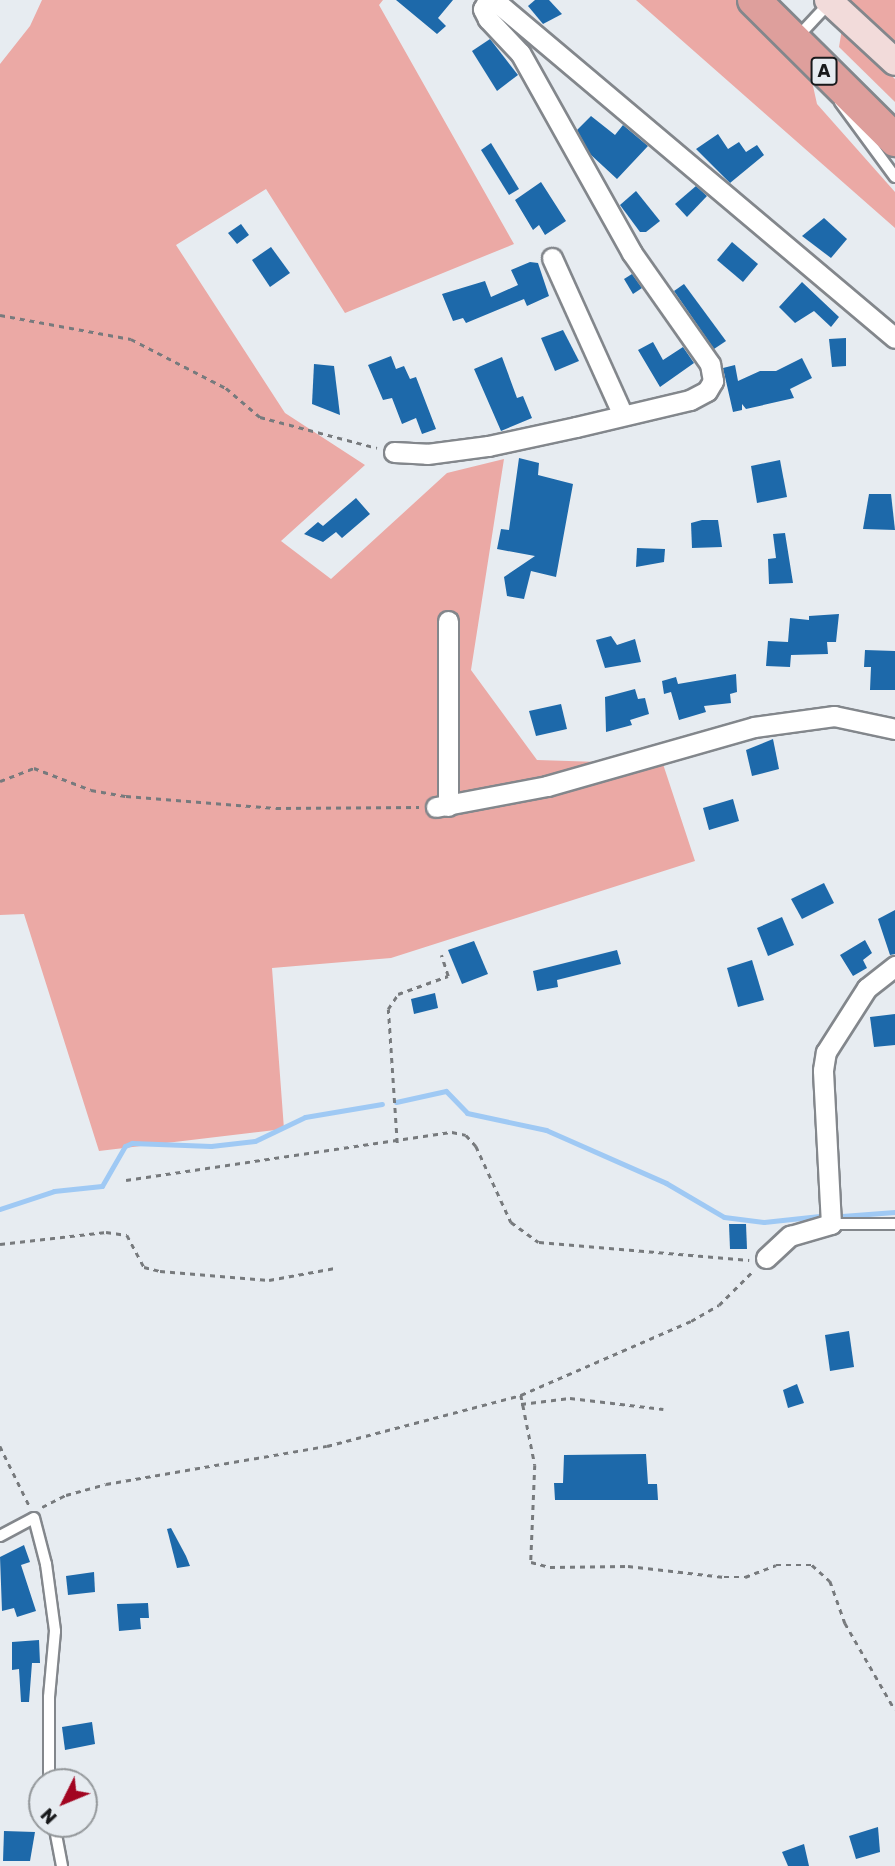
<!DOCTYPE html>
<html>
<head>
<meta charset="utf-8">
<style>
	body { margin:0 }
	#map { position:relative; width:895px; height:1866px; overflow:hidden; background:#e7ecf1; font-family:Rubik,sans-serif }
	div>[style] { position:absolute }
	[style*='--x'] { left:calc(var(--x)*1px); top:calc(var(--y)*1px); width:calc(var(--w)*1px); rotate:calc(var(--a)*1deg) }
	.green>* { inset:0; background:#eba9a5 }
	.stream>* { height:5px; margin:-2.5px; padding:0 2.5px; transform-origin:2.5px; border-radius:2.5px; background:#9fc9f4 }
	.building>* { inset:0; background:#1d69aa }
	.path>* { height:2.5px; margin-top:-1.25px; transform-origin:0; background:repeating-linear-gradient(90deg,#777a7d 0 5px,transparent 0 10px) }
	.roads { filter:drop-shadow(2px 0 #83878c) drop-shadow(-2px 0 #83878c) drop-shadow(0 2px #83878c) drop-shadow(0 -2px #83878c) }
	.service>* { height:10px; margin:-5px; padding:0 5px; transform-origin:5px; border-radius:5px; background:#fff }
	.minor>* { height:19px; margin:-9.5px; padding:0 9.5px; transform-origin:9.5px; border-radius:9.5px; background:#fff }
	.secondary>* { height:26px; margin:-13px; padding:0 13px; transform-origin:13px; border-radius:13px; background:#f2dbda }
	.trunk>* { height:32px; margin:-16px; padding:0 16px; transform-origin:16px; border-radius:16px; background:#de9f9c }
	span { translate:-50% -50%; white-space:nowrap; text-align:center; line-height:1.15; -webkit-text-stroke:6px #e7ecf1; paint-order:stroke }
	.shield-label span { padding:2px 5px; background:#e7ecf1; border:2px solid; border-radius:5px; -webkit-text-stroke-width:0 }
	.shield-label { font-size:18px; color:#18191b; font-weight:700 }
	.north { position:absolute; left:28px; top:1768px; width:70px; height:70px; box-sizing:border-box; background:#e7ecf1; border:2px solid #94989b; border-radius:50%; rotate:227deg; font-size:19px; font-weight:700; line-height:28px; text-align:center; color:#18191b }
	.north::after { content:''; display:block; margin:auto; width:24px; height:32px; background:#a20521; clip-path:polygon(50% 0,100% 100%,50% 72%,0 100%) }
</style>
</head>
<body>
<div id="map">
	<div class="green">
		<i style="clip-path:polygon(42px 0,383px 0,379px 5px,514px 244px,345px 313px,266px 189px,176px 245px,285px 413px,365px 465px,281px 541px,331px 579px,447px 473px,504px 459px,471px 670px,537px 760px,663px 764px,695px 861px,391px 958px,272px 968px,284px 1129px,99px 1151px,24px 914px,0 915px,0 64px,30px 26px)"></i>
		<i style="clip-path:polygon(636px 0,739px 0,809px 68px,817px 104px,895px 192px,895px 228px)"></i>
		<i style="clip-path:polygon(842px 0,895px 0,895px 49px)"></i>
		<i style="clip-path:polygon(842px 29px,895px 79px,895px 102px,839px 47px)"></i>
	</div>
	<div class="stream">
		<i style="--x:396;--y:1102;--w:51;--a:-12.4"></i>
		<i style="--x:446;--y:1091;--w:30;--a:46"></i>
		<i style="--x:467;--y:1113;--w:81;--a:12.1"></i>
		<i style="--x:546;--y:1130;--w:131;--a:23.8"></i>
		<i style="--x:666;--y:1183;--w:67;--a:30.4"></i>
		<i style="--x:724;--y:1217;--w:40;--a:7.1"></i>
		<i style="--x:764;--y:1222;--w:56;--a:-6.1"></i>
		<i style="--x:0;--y:1209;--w:57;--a:-18.4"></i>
		<i style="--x:54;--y:1191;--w:48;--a:-5.9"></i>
		<i style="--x:102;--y:1186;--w:46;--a:-60.1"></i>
		<i style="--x:125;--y:1146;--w:8;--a:-23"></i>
		<i style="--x:132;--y:1143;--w:79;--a:2.2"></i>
		<i style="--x:211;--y:1146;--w:44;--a:-6.5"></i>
		<i style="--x:255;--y:1141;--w:55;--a:-25.6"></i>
		<i style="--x:305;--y:1117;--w:78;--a:-9.6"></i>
		<i style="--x:842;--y:1216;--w:53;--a:-4.3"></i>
	</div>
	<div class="building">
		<i style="clip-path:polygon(396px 0,453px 0,438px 18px,446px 26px,437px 34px)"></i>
		<i style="clip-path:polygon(535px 0,549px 0,562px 14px,543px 24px,528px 6px)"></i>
		<i style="clip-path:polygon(490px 39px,518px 75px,497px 91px,472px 51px)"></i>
		<i style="clip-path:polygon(591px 116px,615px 135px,623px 125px,648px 146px,617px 179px,590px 154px,577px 130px)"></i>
		<i style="clip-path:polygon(718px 134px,728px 149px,739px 142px,746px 152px,757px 145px,764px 155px,730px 183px,696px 149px)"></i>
		<i style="clip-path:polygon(491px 143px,519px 189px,509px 195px,481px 150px)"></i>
		<i style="clip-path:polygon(541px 182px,566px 221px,545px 235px,539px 225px,533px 230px,515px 200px)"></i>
		<i style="clip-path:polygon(696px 186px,707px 196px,687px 217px,675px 204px)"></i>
		<i style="clip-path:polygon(636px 191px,660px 221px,646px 232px,640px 232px,620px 205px)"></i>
		<i style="clip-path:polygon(824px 218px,847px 239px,831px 258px,802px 236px)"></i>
		<i style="clip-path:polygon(241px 224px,249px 235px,237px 244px,228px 233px)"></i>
		<i style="clip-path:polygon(732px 242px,758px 264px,743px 282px,717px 260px)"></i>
		<i style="clip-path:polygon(271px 247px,290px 273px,270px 287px,252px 260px)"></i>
		<i style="clip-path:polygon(530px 262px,538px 263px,549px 296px,527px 306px,524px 299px,466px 323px,463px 318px,453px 321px,442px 294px,485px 281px,491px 297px,518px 285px,511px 270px)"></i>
		<i style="clip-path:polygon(632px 274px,642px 288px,633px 294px,624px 279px)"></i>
		<i style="clip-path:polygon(802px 282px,839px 317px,831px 327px,814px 311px,795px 323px,779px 307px)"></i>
		<i style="clip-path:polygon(684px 284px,726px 341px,714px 349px,674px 291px)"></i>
		<i style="clip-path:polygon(563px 330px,579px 361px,555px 371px,541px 338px)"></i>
		<i style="clip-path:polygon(846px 338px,846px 366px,832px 367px,829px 339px)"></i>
		<i style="clip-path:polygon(653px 342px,663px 360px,683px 347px,694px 363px,660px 387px,638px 350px)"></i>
		<i style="clip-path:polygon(391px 356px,396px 369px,404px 366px,410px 379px,416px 377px,436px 429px,422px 434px,416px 418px,402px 424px,392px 398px,383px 400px,368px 365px)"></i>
		<i style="clip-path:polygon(502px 357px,517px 398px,523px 396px,532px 418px,501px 431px,474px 369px)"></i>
		<i style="clip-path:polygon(802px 358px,812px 378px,790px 389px,794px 398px,746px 409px,742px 404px,742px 410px,733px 412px,723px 368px,735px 365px,738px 381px,760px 371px,776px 371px)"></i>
		<i style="clip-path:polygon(314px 364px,334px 366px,340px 415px,312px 404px)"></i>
		<i style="clip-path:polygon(519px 458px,539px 463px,538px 475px,573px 484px,556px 577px,531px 571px,524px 599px,507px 596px,504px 577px,535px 556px,497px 549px,501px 529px,509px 530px)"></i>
		<i style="clip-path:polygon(780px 460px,787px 497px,757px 503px,751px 466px)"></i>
		<i style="clip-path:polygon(869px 494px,891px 494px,895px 530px,863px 529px)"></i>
		<i style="clip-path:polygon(356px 498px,370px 514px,342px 538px,336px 532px,323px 542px,304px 534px,318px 522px,323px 526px)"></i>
		<i style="clip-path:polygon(702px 520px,718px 520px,722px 547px,692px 548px,691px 523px)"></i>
		<i style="clip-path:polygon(785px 533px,793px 583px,769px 584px,768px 559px,776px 558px,773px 534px)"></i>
		<i style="clip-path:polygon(637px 548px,665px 549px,664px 562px,636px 567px)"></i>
		<i style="clip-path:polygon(839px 614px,836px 642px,827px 642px,828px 654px,791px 655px,790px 667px,766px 666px,768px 641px,788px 642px,790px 618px,809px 620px,809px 616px)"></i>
		<i style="clip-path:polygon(611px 636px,617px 645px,635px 639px,641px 662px,605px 668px,596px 640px)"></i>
		<i style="clip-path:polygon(865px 650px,895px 651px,895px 690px,870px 690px,871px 667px,864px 667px)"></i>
		<i style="clip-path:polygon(736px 674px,737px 692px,730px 694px,731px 703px,704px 706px,706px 712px,679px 720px,671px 692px,664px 694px,662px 681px,676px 677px,678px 684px)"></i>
		<i style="clip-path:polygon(635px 689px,638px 699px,645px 698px,649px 714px,630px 720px,632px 725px,606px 732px,605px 697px)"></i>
		<i style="clip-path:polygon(561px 704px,567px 729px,536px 736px,529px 711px)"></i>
		<i style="clip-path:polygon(773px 739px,779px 769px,752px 776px,746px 750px)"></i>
		<i style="clip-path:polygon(733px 799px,739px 821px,709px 830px,703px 808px)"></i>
		<i style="clip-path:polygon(824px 883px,834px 903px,802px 919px,791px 899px)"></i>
		<i style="clip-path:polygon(895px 910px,895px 954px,890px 955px,878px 919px)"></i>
		<i style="clip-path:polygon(782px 917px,794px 945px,768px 956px,757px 928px)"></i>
		<i style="clip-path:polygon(865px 940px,872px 953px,863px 960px,867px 968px,853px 976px,840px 955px)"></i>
		<i style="clip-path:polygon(474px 941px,488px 974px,462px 984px,448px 950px)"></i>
		<i style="clip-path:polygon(617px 950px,621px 964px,557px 980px,558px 987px,537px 991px,533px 971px)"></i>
		<i style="clip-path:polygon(752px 960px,764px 1000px,738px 1007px,727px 968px)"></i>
		<i style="clip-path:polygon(435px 993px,438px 1008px,414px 1014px,411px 999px)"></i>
		<i style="clip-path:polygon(895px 1014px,895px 1045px,874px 1047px,870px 1017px)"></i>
		<i style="clip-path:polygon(729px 1224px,746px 1224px,747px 1249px,730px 1249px)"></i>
		<i style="clip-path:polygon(849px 1331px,854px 1367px,830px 1371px,825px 1335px)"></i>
		<i style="clip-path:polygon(797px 1384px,804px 1403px,788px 1408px,783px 1390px)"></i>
		<i style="clip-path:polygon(646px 1454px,648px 1484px,657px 1484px,658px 1500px,555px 1500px,554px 1483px,563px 1483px,564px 1455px)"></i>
		<i style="clip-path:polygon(171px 1528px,186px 1556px,190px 1566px,177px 1568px,167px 1529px)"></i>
		<i style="clip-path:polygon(24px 1545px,30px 1562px,21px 1565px,36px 1611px,17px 1617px,14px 1608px,2px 1611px,0 1557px)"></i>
		<i style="clip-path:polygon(94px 1572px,95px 1592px,68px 1595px,66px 1576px)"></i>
		<i style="clip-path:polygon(148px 1603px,149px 1618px,140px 1618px,141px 1629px,119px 1631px,117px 1604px)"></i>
		<i style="clip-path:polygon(39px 1640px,40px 1663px,32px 1663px,29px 1702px,21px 1702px,19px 1669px,12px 1670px,12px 1642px)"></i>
		<i style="clip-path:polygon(92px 1722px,95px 1744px,65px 1750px,62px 1727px)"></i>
		<i style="clip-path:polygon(878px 1827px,880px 1852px,856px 1859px,849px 1836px)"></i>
		<i style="clip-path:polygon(4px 1831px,35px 1832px,30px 1861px,3px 1861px)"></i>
		<i style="clip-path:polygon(804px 1844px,809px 1866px,788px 1866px,782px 1852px)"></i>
	</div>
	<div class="path">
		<i style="--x:0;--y:315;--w:133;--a:10.4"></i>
		<i style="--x:131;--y:339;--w:107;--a:27.3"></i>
		<i style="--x:226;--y:388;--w:45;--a:40.5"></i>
		<i style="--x:260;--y:417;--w:121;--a:14.8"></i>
		<i style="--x:0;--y:781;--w:36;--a:-21"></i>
		<i style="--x:34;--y:768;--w:61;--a:21.1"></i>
		<i style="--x:91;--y:790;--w:36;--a:10"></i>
		<i style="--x:126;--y:796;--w:150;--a:4.6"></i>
		<i style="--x:276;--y:808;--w:143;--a:-0.4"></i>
		<i style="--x:397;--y:1143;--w:134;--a:-93.8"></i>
		<i style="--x:388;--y:1009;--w:18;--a:-56"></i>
		<i style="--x:398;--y:994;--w:53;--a:-19.8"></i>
		<i style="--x:448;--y:976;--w:22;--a:-108"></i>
		<i style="--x:126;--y:1180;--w:330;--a:-8.4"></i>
		<i style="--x:452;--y:1132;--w:14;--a:12"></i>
		<i style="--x:466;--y:1135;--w:15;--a:48"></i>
		<i style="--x:476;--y:1146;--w:84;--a:65.3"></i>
		<i style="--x:511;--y:1222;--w:34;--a:36"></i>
		<i style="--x:539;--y:1242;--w:211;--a:4.9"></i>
		<i style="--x:0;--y:1244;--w:107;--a:-6.5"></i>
		<i style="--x:106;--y:1232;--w:21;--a:8"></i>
		<i style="--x:127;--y:1235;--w:36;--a:62"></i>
		<i style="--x:144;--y:1267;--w:16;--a:14"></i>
		<i style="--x:160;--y:1271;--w:109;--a:4.7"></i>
		<i style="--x:269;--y:1280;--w:67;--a:-10.3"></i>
		<i style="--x:521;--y:1395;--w:71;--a:78.7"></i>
		<i style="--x:535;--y:1465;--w:97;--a:92.4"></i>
		<i style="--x:531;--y:1562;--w:20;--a:15"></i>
		<i style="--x:550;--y:1567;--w:78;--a:-0.7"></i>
		<i style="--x:628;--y:1566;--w:97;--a:6.5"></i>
		<i style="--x:724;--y:1577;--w:21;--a:0"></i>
		<i style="--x:745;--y:1577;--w:33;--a:-21"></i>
		<i style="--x:776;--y:1565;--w:36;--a:0"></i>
		<i style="--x:812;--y:1565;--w:24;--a:42"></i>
		<i style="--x:830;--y:1581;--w:45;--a:70.3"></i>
		<i style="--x:845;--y:1623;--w:100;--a:60.1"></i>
		<i style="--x:521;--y:1404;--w:49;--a:-7"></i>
		<i style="--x:570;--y:1398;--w:94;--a:6.7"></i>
		<i style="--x:0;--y:1446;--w:66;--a:63.8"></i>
		<i style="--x:42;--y:1507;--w:27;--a:-27"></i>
		<i style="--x:66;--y:1495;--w:41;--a:-15.4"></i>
		<i style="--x:106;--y:1484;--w:224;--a:-9.8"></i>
		<i style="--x:327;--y:1446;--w:201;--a:-14.7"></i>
		<i style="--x:521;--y:1395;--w:185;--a:-23.5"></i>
		<i style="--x:691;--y:1321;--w:32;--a:-30"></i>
		<i style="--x:719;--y:1305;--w:48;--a:-45"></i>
	</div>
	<div class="roads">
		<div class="service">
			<i style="--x:805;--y:29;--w:37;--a:-47"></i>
			<i style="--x:840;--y:102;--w:93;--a:53.7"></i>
			<i style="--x:831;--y:1224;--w:64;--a:0"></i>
			<i style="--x:0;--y:1536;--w:38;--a:-28"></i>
			<i style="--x:34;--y:1518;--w:48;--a:75.4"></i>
			<i style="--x:46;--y:1564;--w:68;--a:82.3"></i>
			<i style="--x:55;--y:1631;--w:66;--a:95.2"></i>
			<i style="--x:49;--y:1697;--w:85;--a:90"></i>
			<i style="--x:54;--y:1824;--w:43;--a:79.2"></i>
		</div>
		<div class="minor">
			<i style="--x:494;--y:0;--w:524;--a:40.13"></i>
			<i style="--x:552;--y:258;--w:170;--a:65.7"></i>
			<i style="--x:394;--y:452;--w:33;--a:3"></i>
			<i style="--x:427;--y:454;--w:62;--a:-7.5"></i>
			<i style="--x:488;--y:446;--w:90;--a:-12.2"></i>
			<i style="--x:576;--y:427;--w:117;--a:-13.3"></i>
			<i style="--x:690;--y:400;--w:19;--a:-28"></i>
			<i style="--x:707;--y:391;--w:12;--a:-59"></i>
			<i style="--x:713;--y:381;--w:17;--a:-100"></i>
			<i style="--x:710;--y:364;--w:136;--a:-125.1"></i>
			<i style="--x:632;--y:253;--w:229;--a:-119.2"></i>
			<i style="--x:520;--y:53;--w:47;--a:-133.3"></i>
			<i style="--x:488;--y:19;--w:11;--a:-117"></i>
			<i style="--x:483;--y:9;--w:10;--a:-61"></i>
			<i style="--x:448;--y:806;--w:185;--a:-90"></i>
			<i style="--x:436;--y:807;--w:113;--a:-10.7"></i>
			<i style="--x:547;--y:786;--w:215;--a:-15.9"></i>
			<i style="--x:754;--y:727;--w:81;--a:-7.8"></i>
			<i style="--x:834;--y:716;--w:62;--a:12"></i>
			<i style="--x:766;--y:1258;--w:33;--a:-43"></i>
			<i style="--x:790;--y:1236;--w:43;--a:-16.3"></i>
			<i style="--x:831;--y:1224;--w:154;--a:-93"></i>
			<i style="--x:823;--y:1070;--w:18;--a:-81"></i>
			<i style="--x:826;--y:1052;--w:76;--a:-57.4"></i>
			<i style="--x:867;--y:988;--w:36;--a:-38"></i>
		</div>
		<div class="secondary">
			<i style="--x:828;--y:0;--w:91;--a:42.8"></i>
		</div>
		<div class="trunk">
			<i style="--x:754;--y:0;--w:199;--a:44.8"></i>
		</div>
	</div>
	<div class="shield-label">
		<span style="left:824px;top:71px">A</span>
	</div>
	<div class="north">N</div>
</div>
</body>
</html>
